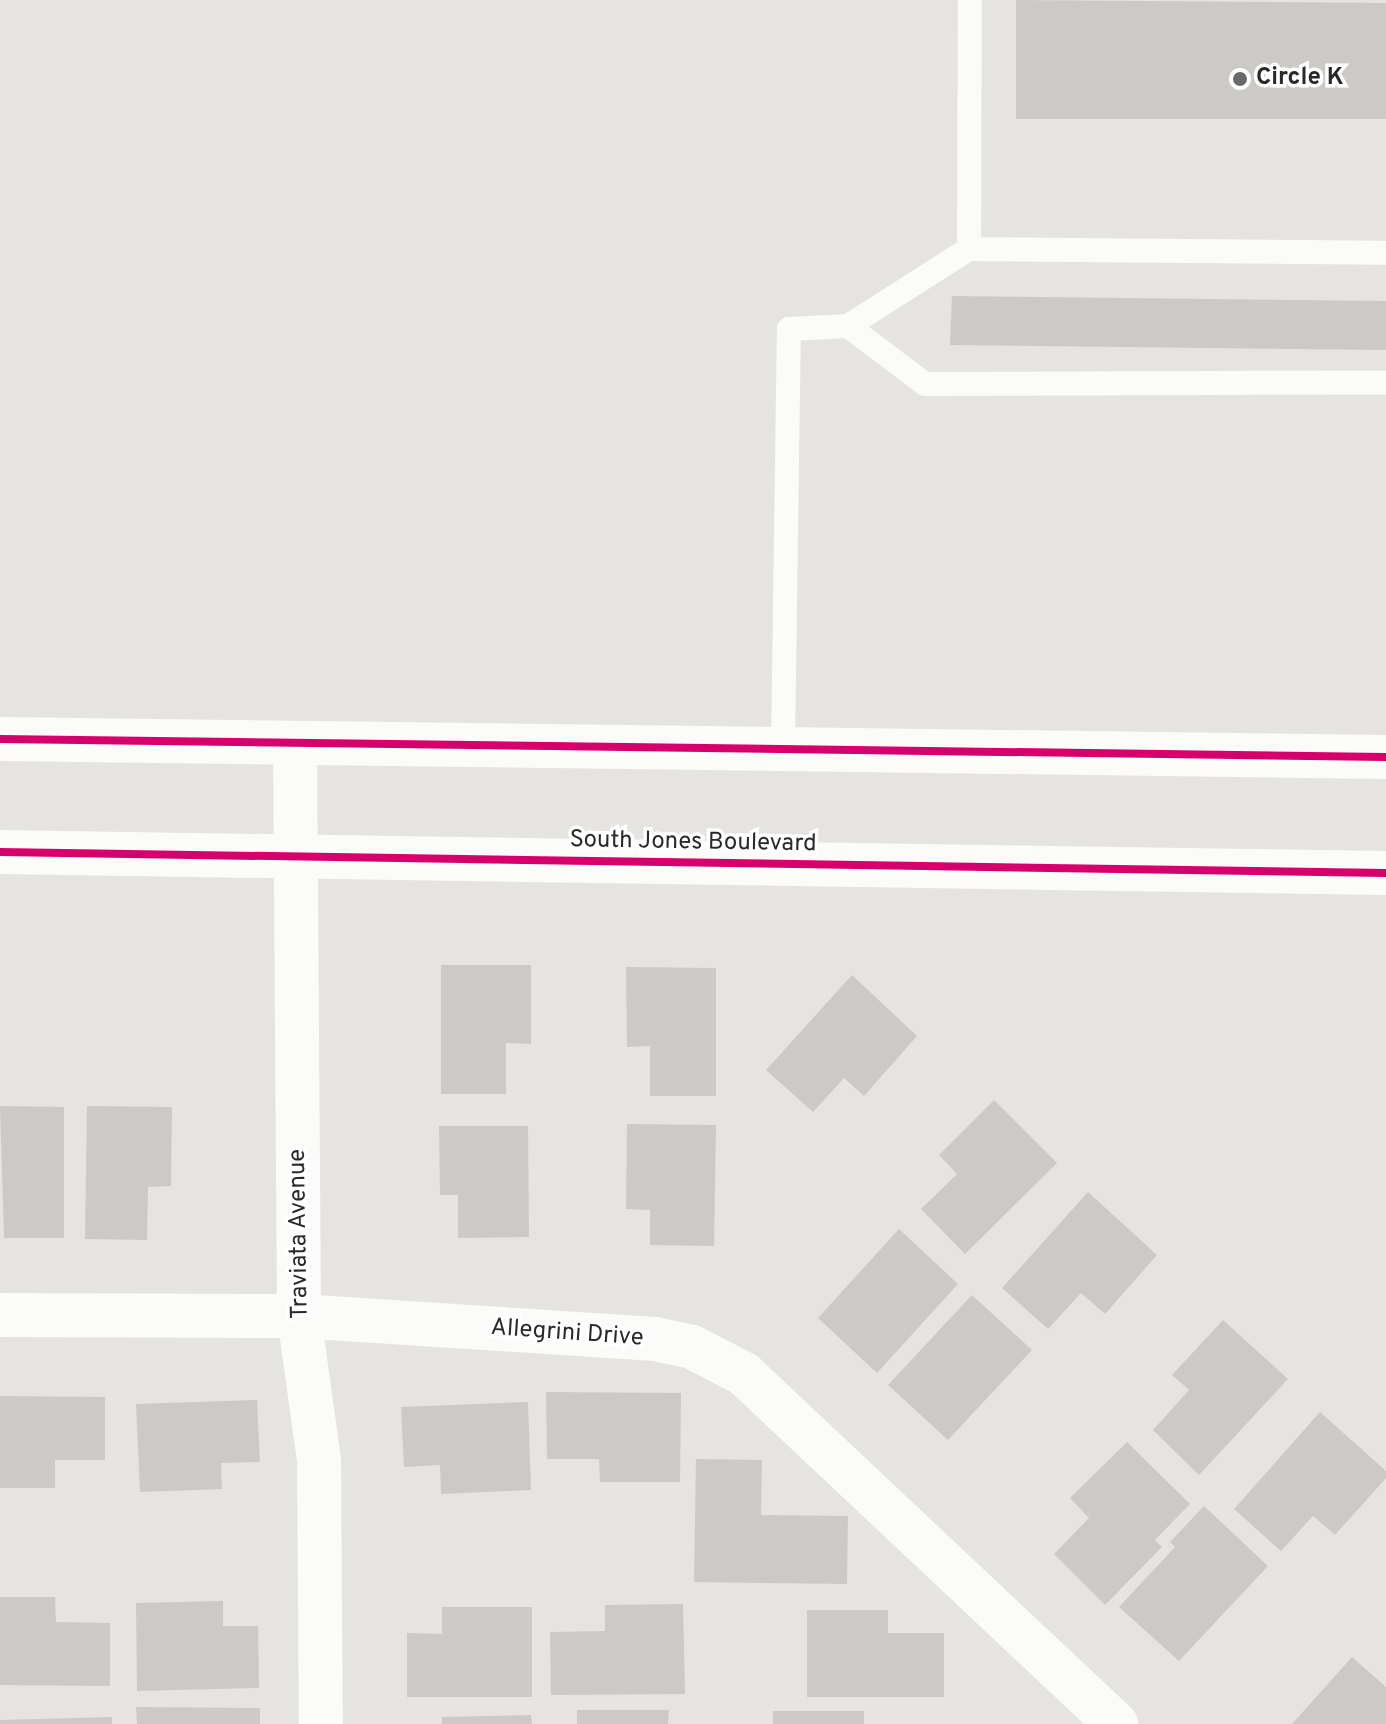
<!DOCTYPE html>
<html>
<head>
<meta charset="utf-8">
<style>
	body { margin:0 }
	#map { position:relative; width:1386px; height:1724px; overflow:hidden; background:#e6e4e0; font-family:Overpass,sans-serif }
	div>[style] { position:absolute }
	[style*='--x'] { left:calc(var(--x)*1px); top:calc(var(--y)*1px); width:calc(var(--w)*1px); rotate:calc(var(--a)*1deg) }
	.building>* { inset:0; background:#cbcac7 }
	.lane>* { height:24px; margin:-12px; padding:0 12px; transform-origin:12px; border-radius:12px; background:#fbfbfa }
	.street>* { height:44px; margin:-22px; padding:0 22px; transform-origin:22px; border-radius:22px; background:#fbfbfa }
	.secondary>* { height:44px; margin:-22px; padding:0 22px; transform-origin:22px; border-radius:22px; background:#fbfbfa }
	.cycleway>* { height:8px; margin:-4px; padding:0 4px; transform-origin:4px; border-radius:4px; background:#d6006c }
	.dots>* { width:22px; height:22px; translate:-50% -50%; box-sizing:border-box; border:4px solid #fff; border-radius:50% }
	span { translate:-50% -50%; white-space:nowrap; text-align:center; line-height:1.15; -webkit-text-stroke:7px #fff; paint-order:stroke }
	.poi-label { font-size:24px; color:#292929; font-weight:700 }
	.left { translate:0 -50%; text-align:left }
	.street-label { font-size:24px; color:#292929 }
</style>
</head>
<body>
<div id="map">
	<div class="building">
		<i style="clip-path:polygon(1016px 0,1386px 3px,1386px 119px,1016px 119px)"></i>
		<i style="clip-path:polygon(952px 296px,1386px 301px,1386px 350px,950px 345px)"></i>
		<i style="clip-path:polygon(441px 965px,531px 965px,531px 1044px,506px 1043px,506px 1094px,441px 1094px)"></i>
		<i style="clip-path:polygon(626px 967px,716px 968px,716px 1096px,650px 1096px,650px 1046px,627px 1047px)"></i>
		<i style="clip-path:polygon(852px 975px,917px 1036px,864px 1096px,844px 1078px,813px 1112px,766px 1070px)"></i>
		<i style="clip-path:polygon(994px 1100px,1057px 1163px,965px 1254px,921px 1209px,957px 1174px,939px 1155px)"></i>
		<i style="clip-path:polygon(0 1106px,64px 1107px,64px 1238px,4px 1238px)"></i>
		<i style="clip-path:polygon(87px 1106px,172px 1107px,171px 1186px,148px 1187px,147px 1240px,85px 1239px)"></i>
		<i style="clip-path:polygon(627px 1124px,716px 1125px,714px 1246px,650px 1245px,650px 1210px,626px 1209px)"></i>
		<i style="clip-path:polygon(439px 1126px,528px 1126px,529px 1237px,458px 1238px,458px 1195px,440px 1195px)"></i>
		<i style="clip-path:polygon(1088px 1192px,1157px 1255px,1105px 1314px,1081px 1293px,1048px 1329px,1002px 1288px)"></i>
		<i style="clip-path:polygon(899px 1229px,958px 1284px,877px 1373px,818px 1318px)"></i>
		<i style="clip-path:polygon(972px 1295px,1032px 1350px,948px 1440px,888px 1385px)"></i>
		<i style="clip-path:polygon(1223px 1320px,1288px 1379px,1199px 1475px,1153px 1430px,1189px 1390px,1172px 1375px)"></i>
		<i style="clip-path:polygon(546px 1392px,681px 1393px,680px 1482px,600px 1482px,599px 1459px,547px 1459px)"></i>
		<i style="clip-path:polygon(0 1396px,105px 1397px,105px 1460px,55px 1460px,55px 1488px,0 1488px)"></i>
		<i style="clip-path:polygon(257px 1400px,260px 1462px,221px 1463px,222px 1489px,140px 1492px,136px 1404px)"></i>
		<i style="clip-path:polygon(528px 1402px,531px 1490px,441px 1494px,440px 1465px,404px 1467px,401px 1407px)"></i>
		<i style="clip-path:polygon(1320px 1412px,1386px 1471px,1386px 1478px,1335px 1535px,1313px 1516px,1281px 1551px,1234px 1509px)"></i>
		<i style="clip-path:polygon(1127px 1442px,1190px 1504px,1155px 1540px,1162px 1547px,1105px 1605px,1054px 1554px,1089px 1518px,1070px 1498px)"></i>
		<i style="clip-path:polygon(696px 1459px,762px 1460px,761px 1515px,848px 1516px,847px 1584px,694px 1582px)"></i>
		<i style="clip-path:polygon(1204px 1506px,1268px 1566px,1179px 1661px,1119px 1607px,1175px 1547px,1170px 1542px)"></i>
		<i style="clip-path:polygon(0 1597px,55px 1597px,56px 1622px,110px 1623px,110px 1686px,0 1685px)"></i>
		<i style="clip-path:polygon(223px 1601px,223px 1626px,258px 1626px,259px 1688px,137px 1691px,136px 1603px)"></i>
		<i style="clip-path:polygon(683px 1604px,685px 1694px,551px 1695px,550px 1632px,605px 1631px,605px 1605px)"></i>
		<i style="clip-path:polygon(442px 1607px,532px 1607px,532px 1697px,407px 1697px,407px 1633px,442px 1634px)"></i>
		<i style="clip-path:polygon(807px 1610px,888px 1610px,888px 1633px,944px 1633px,944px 1697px,807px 1697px)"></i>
		<i style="clip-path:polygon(1352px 1657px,1386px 1687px,1386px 1724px,1292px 1724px)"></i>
		<i style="clip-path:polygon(136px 1707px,260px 1708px,260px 1724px,137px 1724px)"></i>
		<i style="clip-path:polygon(577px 1710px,669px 1710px,668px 1724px,577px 1724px)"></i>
		<i style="clip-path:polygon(773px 1711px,864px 1711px,864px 1724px,773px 1724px)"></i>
		<i style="clip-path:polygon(531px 1715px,532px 1724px,442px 1724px,442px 1717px)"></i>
		<i style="clip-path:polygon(112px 1717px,112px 1724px,0 1724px,0 1720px)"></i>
	</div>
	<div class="lane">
		<i style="--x:969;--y:249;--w:249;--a:-89.8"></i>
		<i style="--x:848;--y:326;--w:96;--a:37"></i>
		<i style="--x:925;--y:384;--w:461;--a:-0.2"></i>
		<i style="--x:783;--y:749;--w:420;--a:-89.2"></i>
		<i style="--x:789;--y:329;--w:59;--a:-2.9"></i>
		<i style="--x:848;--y:326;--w:143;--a:-32.5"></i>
		<i style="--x:969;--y:249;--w:417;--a:0.5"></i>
	</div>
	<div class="street">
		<i style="--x:295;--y:743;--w:573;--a:89.6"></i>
		<i style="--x:299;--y:1316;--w:145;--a:82.1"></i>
		<i style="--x:319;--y:1460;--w:264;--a:89.6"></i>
		<i style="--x:0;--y:1315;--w:299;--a:0.2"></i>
		<i style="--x:299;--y:1316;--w:357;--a:3.7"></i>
		<i style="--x:655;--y:1339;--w:38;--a:12"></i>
		<i style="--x:692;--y:1347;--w:59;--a:27.4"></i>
		<i style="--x:744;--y:1374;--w:511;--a:43.25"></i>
	</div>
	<div class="secondary">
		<i style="--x:0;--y:739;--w:1386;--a:0.74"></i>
		<i style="--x:0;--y:852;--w:1386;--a:0.87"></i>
	</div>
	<div class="cycleway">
		<i style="--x:0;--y:739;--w:1386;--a:0.74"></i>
		<i style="--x:0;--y:852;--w:1386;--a:0.87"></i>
	</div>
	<div class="dots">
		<i style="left:1240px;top:79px;background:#6b6a69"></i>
	</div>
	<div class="poi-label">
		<span class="left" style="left:1256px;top:79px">Circle K</span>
	</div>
	<div class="street-label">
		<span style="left:693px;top:843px;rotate:1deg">South Jones Boulevard</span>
		<span style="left:300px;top:1234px;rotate:-91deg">Traviata Avenue</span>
		<span style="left:567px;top:1334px;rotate:4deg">Allegrini Drive</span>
	</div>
</div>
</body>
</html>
